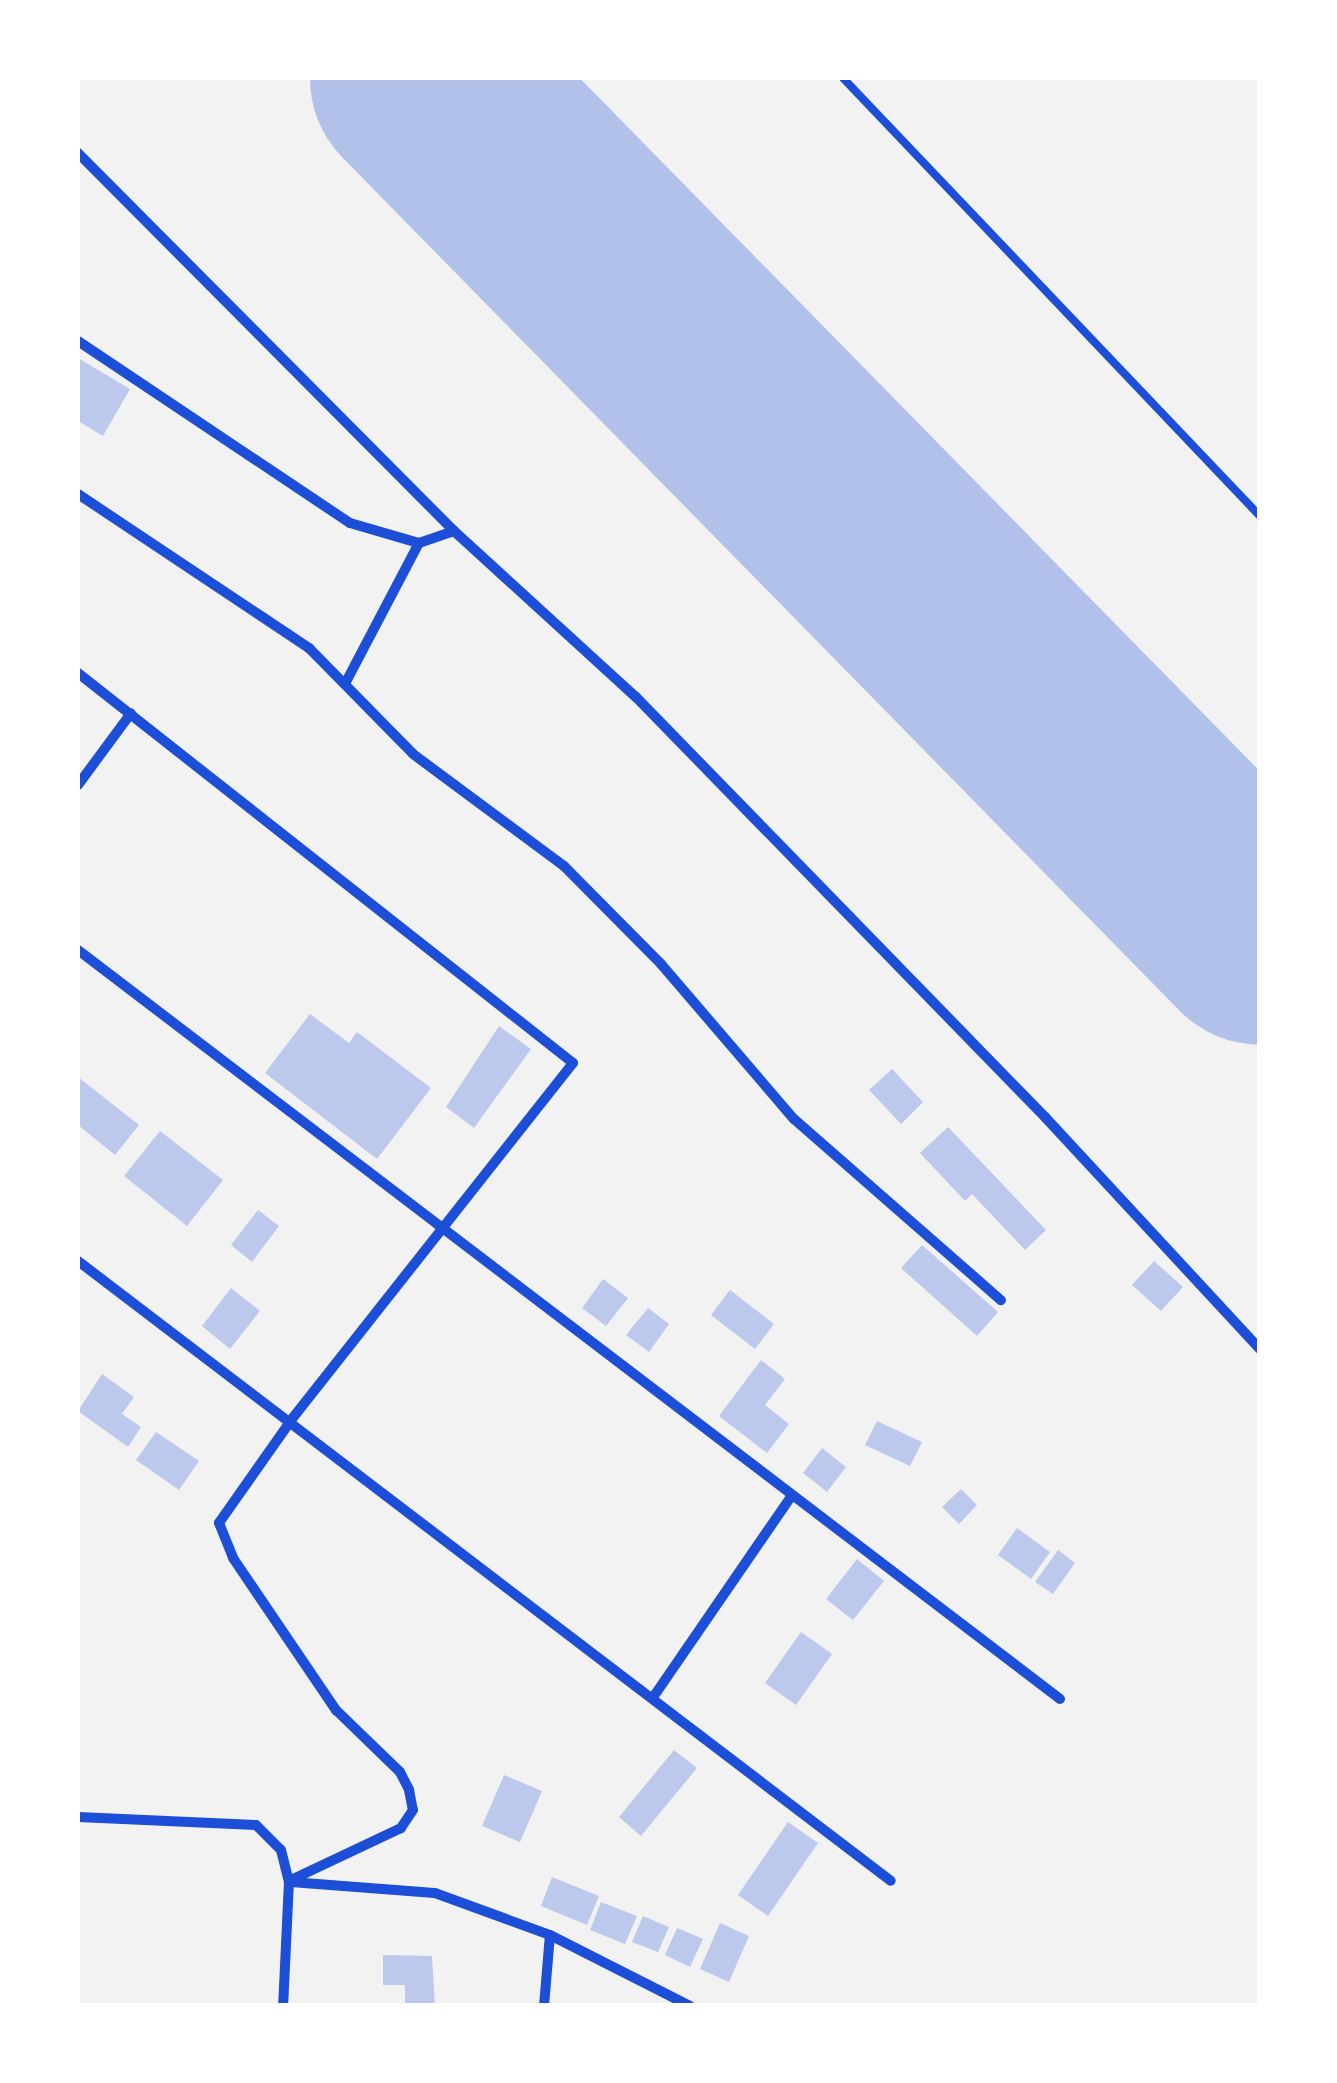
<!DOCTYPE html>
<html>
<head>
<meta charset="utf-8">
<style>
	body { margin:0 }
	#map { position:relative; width:1337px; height:2083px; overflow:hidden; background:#f2f2f2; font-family:"Titillium Web",sans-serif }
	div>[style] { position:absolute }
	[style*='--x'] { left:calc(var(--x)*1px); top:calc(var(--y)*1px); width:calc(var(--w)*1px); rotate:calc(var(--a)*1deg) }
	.runway>* { height:225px; margin:-112.5px; padding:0 112.5px; transform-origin:112.5px; border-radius:112.5px; background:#b2c1ea }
	.building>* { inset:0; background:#bdc9ec }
	.service>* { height:8px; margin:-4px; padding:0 4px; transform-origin:4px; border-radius:4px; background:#1d4ed8 }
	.minor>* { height:10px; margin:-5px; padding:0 5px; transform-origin:5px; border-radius:5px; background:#1d4ed8 }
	span { translate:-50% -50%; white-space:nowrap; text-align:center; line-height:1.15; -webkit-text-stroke:8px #fff; paint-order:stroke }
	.frame { position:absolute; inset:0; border:80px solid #fff; pointer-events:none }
</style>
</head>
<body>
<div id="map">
	<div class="runway">
		<i style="--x:422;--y:78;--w:1196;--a:45.54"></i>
	</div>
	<div class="building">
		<i style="clip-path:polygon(78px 358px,130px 389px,103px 436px,78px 421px)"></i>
		<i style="clip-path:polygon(310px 1014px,349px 1043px,357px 1032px,431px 1088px,377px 1159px,265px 1073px)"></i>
		<i style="clip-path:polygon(499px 1026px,531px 1049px,474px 1128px,446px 1107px)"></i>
		<i style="clip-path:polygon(892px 1069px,923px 1102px,901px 1124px,869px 1090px)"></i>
		<i style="clip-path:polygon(78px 1077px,139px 1125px,115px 1155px,78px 1125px)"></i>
		<i style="clip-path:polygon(948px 1127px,1046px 1230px,1025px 1250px,972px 1194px,965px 1201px,920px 1153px)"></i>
		<i style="clip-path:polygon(160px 1131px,223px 1180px,187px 1226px,124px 1176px)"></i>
		<i style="clip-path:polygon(258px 1210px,279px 1226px,252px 1262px,231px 1245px)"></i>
		<i style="clip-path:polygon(922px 1245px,998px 1312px,977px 1336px,901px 1268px)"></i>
		<i style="clip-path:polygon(1154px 1261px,1183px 1287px,1161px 1311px,1132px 1285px)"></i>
		<i style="clip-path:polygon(603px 1279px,628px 1298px,606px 1326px,582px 1308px)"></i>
		<i style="clip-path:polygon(231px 1288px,260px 1311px,230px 1349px,202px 1326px)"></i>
		<i style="clip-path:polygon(730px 1290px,774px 1324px,755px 1349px,711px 1315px)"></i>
		<i style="clip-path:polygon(648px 1308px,669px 1324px,649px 1352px,626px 1335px)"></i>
		<i style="clip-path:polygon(761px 1360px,785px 1379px,765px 1405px,789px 1424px,767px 1453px,719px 1416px)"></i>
		<i style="clip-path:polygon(102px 1374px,134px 1397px,122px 1414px,141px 1427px,128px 1447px,78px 1411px)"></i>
		<i style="clip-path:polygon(877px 1421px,922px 1442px,910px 1466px,865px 1445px)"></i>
		<i style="clip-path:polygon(156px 1432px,199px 1461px,179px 1490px,136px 1460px)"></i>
		<i style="clip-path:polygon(822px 1448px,846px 1467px,827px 1492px,803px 1473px)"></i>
		<i style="clip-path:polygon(961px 1489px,977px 1505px,959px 1524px,942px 1507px)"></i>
		<i style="clip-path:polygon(1017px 1528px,1050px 1552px,1031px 1579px,998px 1555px)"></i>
		<i style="clip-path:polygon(1058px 1550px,1075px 1563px,1053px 1594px,1035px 1582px)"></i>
		<i style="clip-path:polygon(857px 1559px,884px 1581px,853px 1620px,826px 1599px)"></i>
		<i style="clip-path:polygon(801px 1632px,832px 1654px,796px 1705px,765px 1683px)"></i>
		<i style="clip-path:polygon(674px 1750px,697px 1768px,641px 1836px,619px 1817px)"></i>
		<i style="clip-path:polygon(504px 1775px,542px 1791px,520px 1842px,482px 1826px)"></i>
		<i style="clip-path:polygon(788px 1822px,818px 1843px,768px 1916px,738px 1895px)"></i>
		<i style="clip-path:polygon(552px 1877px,599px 1896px,587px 1925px,541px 1906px)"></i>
		<i style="clip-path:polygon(601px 1902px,637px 1916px,625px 1944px,590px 1930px)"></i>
		<i style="clip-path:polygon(643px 1916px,669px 1927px,658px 1952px,632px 1942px)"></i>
		<i style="clip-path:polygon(720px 1923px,749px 1936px,729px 1982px,700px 1969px)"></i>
		<i style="clip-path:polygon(677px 1928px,703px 1939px,690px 1967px,665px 1955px)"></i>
		<i style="clip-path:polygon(383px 1955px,432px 1956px,435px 2006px,405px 2006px,405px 1985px,383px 1985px)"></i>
	</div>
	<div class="service">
		<i style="--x:843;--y:78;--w:605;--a:46.41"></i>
	</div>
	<div class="minor">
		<i style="--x:78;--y:153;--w:533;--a:45.15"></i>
		<i style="--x:454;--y:531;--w:245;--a:42.4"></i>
		<i style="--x:635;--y:696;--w:588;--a:45.76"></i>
		<i style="--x:1045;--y:1117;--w:316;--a:47.2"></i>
		<i style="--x:78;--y:341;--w:327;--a:33.8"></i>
		<i style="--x:350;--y:523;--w:72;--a:16.2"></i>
		<i style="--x:419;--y:543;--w:37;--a:-19"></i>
		<i style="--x:78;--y:494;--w:278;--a:33.7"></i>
		<i style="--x:309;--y:648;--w:148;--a:45.5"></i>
		<i style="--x:413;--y:754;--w:188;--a:36.6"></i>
		<i style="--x:564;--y:866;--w:138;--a:45.3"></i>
		<i style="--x:661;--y:964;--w:204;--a:49.4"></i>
		<i style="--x:794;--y:1119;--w:275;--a:41.2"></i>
		<i style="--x:78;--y:673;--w:630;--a:38.23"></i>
		<i style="--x:573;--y:1063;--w:454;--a:128.3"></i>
		<i style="--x:292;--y:1419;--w:127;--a:125.1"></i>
		<i style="--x:219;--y:1523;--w:38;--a:68"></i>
		<i style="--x:233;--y:1558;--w:184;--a:55.9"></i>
		<i style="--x:336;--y:1710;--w:89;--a:44.1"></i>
		<i style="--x:400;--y:1772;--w:20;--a:63"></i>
		<i style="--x:409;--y:1790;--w:20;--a:79"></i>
		<i style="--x:413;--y:1810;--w:22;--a:124"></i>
		<i style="--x:401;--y:1828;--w:124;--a:154.7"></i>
		<i style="--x:347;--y:680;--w:155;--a:-62.3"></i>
		<i style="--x:78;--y:785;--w:89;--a:-53.6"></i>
		<i style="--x:78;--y:950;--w:1235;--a:37.33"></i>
		<i style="--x:78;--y:1261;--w:1022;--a:37.33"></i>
		<i style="--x:654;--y:1696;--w:240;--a:-55.5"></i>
		<i style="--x:78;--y:1817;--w:178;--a:2.6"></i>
		<i style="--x:256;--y:1825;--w:35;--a:45"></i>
		<i style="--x:281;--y:1850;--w:32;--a:76"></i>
		<i style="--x:289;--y:1881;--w:125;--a:92.7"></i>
		<i style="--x:291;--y:1882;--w:144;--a:4.4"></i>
		<i style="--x:435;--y:1893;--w:122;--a:20.1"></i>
		<i style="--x:550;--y:1935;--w:157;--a:26.9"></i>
		<i style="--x:544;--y:2006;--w:71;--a:-85.2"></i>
	</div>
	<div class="frame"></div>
</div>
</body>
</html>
